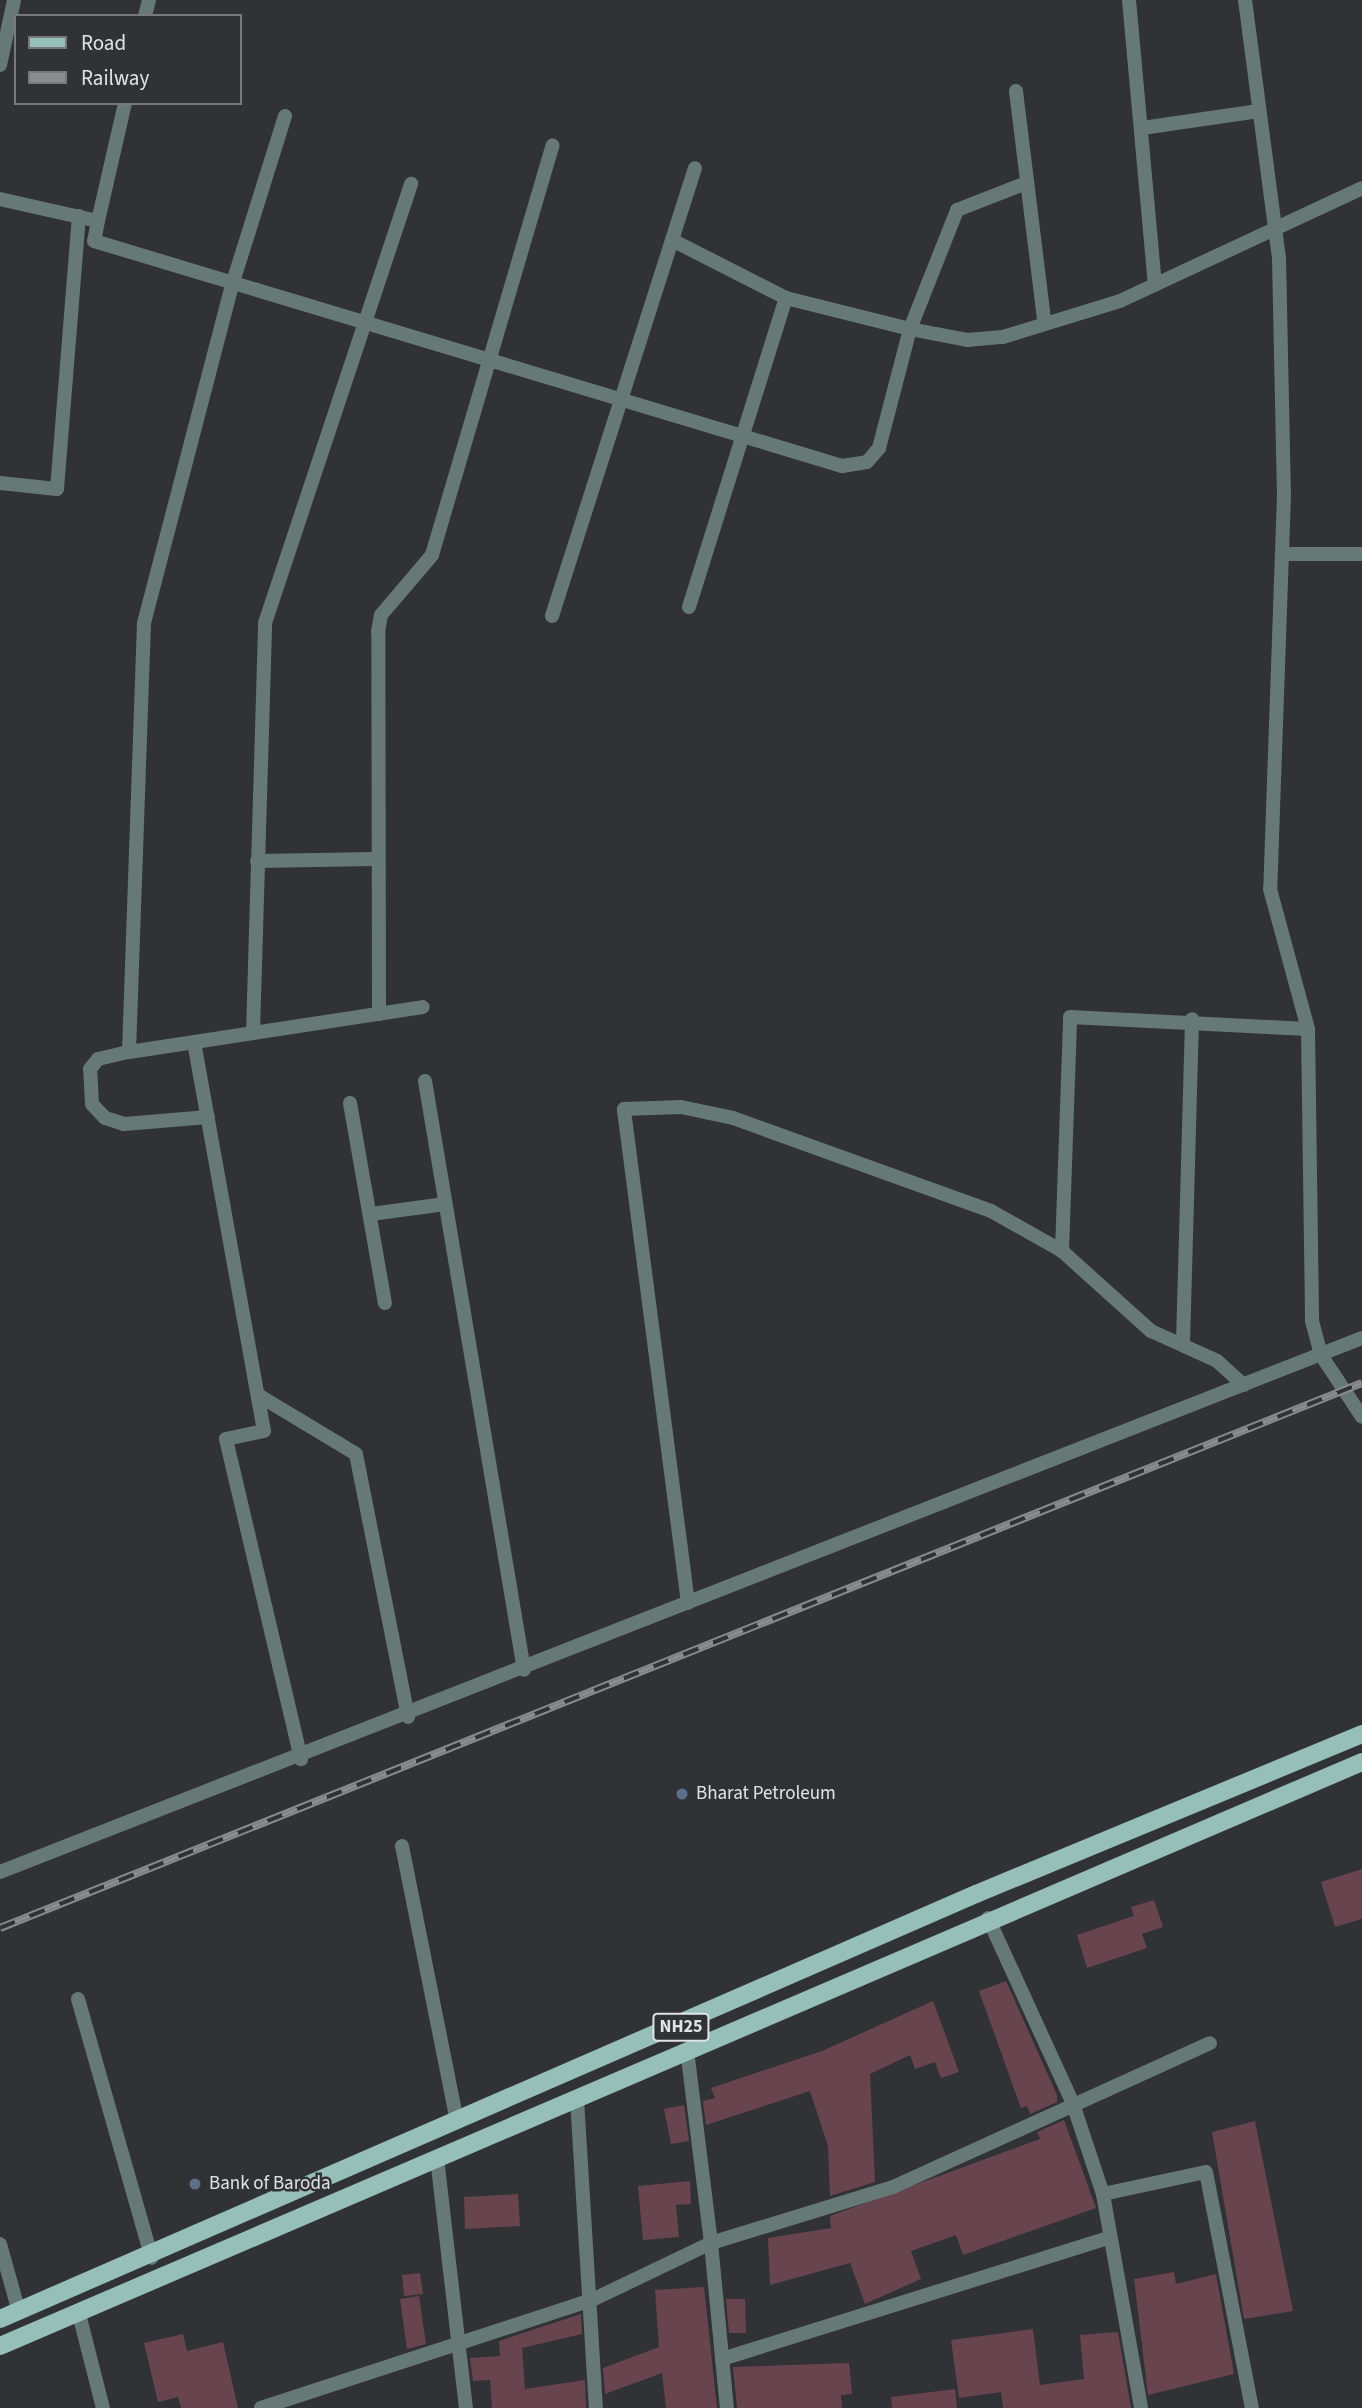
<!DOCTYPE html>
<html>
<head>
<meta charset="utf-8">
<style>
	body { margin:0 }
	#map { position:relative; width:1362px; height:2408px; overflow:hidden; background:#303235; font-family:"Source Sans 3",sans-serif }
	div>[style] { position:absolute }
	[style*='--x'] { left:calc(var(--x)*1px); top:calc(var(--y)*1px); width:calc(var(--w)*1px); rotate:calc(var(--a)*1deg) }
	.building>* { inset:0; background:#68444f }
	.minor>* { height:14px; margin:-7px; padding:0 7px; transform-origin:7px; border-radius:7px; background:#667976 }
	.primary>* { height:18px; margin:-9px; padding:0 9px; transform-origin:9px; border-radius:9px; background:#97bfba }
	.rail>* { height:8px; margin-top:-4px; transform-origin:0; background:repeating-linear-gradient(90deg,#303235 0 16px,#8a8b8e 0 32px); box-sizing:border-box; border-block:2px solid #8a8b8e }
	.dots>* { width:19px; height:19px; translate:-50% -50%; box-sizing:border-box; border:4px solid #303235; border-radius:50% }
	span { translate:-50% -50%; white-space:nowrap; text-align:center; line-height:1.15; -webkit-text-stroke:5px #303235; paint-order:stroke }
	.shield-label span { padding:2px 5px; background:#303235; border:2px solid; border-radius:5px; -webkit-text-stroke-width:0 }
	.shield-label { font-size:18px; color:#e2e3e5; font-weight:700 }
	.poi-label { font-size:19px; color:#e2e3e5 }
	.left { translate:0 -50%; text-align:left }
	.legend { position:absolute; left:14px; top:14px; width:228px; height:91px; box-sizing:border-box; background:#303235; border:2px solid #77797b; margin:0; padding:9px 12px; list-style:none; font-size:21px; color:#e2e3e5 }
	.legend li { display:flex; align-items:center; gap:14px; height:35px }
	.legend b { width:35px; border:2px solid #77797b }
</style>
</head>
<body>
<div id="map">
	<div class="building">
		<i style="clip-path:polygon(1362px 1869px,1362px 1919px,1335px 1927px,1321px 1882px)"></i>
		<i style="clip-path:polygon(1154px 1900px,1163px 1927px,1142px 1934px,1147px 1948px,1087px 1968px,1077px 1935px,1134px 1916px,1131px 1907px)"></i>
		<i style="clip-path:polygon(1006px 1981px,1057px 2095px,1057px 2102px,1030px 2114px,1027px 2106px,1021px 2108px,979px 1991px)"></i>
		<i style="clip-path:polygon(933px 2001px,959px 2072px,941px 2078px,935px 2062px,915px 2069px,910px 2055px,870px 2074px,875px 2182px,830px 2196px,828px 2146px,810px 2091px,706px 2125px,703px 2101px,715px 2098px,711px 2088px,822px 2051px)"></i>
		<i style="clip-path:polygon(684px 2105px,689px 2141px,671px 2144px,664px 2109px)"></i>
		<i style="clip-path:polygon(1064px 2120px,1096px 2208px,963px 2255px,956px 2235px,911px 2251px,921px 2279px,865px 2304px,850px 2263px,770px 2285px,768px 2238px,831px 2228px,830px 2216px,1040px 2139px,1037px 2132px)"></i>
		<i style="clip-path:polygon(1255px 2121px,1293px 2311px,1244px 2319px,1212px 2132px)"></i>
		<i style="clip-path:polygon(690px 2181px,691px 2204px,676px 2205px,679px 2237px,643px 2240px,638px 2186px)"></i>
		<i style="clip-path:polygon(518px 2194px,520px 2226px,465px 2229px,464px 2197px)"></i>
		<i style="clip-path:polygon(1174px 2272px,1176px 2284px,1216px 2274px,1234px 2374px,1148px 2395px,1134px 2279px)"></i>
		<i style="clip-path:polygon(420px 2273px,423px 2294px,404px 2296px,402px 2275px)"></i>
		<i style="clip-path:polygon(704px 2287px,717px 2408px,666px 2408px,662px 2373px,605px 2394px,603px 2368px,659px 2347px,655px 2290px)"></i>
		<i style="clip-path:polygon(419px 2296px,426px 2344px,407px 2349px,400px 2299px)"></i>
		<i style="clip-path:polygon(726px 2299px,745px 2299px,746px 2333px,729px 2333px)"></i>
		<i style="clip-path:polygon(581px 2314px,582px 2334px,522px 2348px,525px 2389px,585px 2380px,586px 2408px,492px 2408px,490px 2380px,473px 2381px,470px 2358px,500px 2356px,499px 2341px)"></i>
		<i style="clip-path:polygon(1033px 2329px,1040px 2385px,1084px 2379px,1080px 2335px,1118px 2332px,1131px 2408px,1003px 2408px,1001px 2392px,959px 2398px,951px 2340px)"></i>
		<i style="clip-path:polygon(183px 2334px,187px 2351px,223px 2342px,238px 2408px,181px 2408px,178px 2397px,158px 2402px,144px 2343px)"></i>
		<i style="clip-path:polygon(849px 2363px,852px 2394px,841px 2395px,842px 2408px,737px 2408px,733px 2367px)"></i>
		<i style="clip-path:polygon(955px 2389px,957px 2408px,892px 2408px,891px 2397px)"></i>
	</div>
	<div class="minor">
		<i style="--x:1129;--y:0;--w:286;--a:84.8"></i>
		<i style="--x:1245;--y:0;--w:260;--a:82.5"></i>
		<i style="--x:1279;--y:258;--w:237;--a:88.8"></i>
		<i style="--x:1284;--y:495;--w:394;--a:92"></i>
		<i style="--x:1270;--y:889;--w:145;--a:74.8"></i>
		<i style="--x:1308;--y:1029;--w:292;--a:89.2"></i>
		<i style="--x:1312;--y:1321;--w:35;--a:75"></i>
		<i style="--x:1321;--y:1355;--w:74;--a:56.5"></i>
		<i style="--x:145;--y:16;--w:16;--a:-76"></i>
		<i style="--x:0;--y:65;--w:66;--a:-77.8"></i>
		<i style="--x:1016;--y:91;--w:231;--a:83"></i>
		<i style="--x:1142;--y:128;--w:118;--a:-8.3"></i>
		<i style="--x:0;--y:199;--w:100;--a:12.7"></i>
		<i style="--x:98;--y:221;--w:20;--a:101"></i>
		<i style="--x:94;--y:241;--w:781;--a:16.74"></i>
		<i style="--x:842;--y:466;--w:25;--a:-9"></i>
		<i style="--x:867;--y:462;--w:18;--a:-49"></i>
		<i style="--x:879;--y:448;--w:123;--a:-75.4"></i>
		<i style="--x:910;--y:329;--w:58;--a:10.9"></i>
		<i style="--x:967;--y:340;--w:36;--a:-5"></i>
		<i style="--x:1003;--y:337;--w:122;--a:-17.1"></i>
		<i style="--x:1120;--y:301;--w:267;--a:-25"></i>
		<i style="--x:98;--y:221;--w:121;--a:-77.1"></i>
		<i style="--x:672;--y:240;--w:128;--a:27"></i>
		<i style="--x:0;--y:483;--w:57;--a:6"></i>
		<i style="--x:57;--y:489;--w:274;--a:-85.4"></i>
		<i style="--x:1282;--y:554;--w:80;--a:0"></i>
		<i style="--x:689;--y:607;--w:324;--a:-72.6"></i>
		<i style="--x:786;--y:298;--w:128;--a:14"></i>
		<i style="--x:910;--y:329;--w:128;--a:-68.4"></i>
		<i style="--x:957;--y:210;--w:72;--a:-21.2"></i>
		<i style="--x:552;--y:616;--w:470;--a:-72.3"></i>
		<i style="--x:257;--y:861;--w:117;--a:-1"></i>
		<i style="--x:379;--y:1014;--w:382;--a:-90.1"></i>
		<i style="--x:378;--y:632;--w:17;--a:-80"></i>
		<i style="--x:381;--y:615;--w:79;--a:-49.6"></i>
		<i style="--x:432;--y:555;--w:427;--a:-73.6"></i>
		<i style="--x:253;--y:1033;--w:410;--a:-88.3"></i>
		<i style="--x:265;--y:623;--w:463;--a:-71.6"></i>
		<i style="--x:194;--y:1042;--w:395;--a:79.8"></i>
		<i style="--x:264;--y:1431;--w:39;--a:168"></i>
		<i style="--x:226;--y:1439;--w:329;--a:76.8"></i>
		<i style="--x:129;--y:1052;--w:429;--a:-88"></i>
		<i style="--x:144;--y:623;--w:352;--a:-75.4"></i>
		<i style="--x:233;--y:282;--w:174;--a:-72.6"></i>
		<i style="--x:425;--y:1081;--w:597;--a:80.46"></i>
		<i style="--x:350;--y:1103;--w:203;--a:80.1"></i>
		<i style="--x:208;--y:1117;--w:84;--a:175.2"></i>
		<i style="--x:124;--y:1124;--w:20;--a:-162"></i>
		<i style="--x:105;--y:1118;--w:19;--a:-133"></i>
		<i style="--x:92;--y:1104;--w:35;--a:-93"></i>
		<i style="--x:90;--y:1069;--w:13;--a:-51"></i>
		<i style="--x:98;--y:1059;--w:32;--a:-13"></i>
		<i style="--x:129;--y:1052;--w:297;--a:-8.7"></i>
		<i style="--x:371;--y:1214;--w:75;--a:-7.7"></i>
		<i style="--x:1062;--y:1251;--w:234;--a:-88"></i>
		<i style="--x:1070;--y:1017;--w:238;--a:2.9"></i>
		<i style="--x:1183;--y:1343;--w:324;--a:-88.4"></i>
		<i style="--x:258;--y:1395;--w:114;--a:31"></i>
		<i style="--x:356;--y:1454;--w:268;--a:78.8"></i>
		<i style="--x:688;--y:1603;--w:498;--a:-97.4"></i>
		<i style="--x:624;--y:1109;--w:57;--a:-2"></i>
		<i style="--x:681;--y:1107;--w:53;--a:11.9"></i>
		<i style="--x:733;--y:1118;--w:274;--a:19.8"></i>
		<i style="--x:991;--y:1211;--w:81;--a:29.4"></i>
		<i style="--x:1062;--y:1251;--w:120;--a:42"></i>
		<i style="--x:1151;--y:1331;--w:72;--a:24.4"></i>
		<i style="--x:1217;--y:1361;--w:36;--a:42"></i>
		<i style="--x:402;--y:1846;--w:281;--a:78.7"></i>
		<i style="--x:0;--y:1872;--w:1463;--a:-21.41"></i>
		<i style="--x:988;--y:1918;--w:205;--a:65.4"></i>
		<i style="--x:1073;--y:2104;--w:95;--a:71.6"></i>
		<i style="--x:1103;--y:2194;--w:105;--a:-12.1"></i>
		<i style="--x:1206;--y:2172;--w:240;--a:79"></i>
		<i style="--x:78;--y:1999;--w:269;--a:74.1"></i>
		<i style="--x:687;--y:2050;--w:194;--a:82.9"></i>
		<i style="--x:711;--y:2243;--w:190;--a:-17.1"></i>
		<i style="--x:893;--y:2187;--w:348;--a:-24.4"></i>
		<i style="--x:577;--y:2099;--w:310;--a:86.5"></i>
		<i style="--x:437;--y:2158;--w:252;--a:83.4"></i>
		<i style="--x:1103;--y:2194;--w:217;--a:79.9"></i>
		<i style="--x:0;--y:2244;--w:71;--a:74.4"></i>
		<i style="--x:79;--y:2314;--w:97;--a:75.7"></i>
		<i style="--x:722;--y:2359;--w:405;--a:-17.4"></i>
		<i style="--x:261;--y:2408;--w:348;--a:-18.1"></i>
		<i style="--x:592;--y:2300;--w:132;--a:-25.6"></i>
		<i style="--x:711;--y:2243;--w:166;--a:84.5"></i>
	</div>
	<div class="primary">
		<i style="--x:0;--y:2319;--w:1065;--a:-23.53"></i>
		<i style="--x:976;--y:1894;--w:418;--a:-22.5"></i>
		<i style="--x:0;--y:2346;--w:1482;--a:-23.21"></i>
	</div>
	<div class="rail">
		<i style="--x:0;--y:1928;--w:1467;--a:-21.81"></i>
	</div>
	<div class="dots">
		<i style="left:682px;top:1794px;background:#5c6f8a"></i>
		<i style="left:195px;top:2184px;background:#5c6f8a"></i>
	</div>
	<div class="shield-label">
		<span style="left:681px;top:2027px">NH25</span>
	</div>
	<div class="poi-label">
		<span class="left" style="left:696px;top:1794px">Bharat Petroleum</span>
		<span class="left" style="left:209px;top:2184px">Bank of Baroda</span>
	</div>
	<ul class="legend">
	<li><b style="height:9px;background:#97bfba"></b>Road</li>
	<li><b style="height:9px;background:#8a8b8e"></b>Railway</li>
	</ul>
</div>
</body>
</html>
